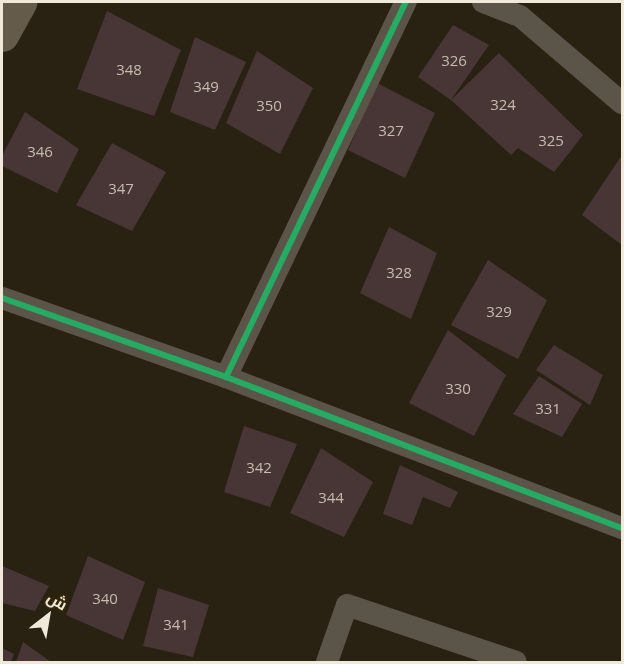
<!DOCTYPE html>
<html>
<head>
<meta charset="utf-8">
<style>
	body { margin:0 }
	#map { position:relative; width:624px; height:664px; overflow:hidden; background:#292213; font-family:"Open Sans",Cairo,sans-serif }
	div>[style] { position:absolute }
	[style*='--x'] { left:calc(var(--x)*1px); top:calc(var(--y)*1px); width:calc(var(--w)*1px); rotate:calc(var(--a)*1deg) }
	.building>* { inset:0; background:#483636 }
	.street>* { height:22px; margin:-11px; padding:0 11px; transform-origin:11px; border-radius:11px; background:#5b5449 }
	.primary>* { height:33px; margin:-16.5px; padding:0 16.5px; transform-origin:16.5px; border-radius:16.5px; background:#645b4b }
	.cycleway>* { height:6px; margin:-3px; padding:0 3px; transform-origin:3px; border-radius:3px; background:#26ab63 }
	span { translate:-50% -50%; white-space:nowrap; text-align:center; line-height:1.15; -webkit-text-stroke:4.5px #332609; paint-order:stroke }
	.number-label { font-size:15px; color:#c6bcb0 }
	.number-label span { -webkit-text-stroke-width:0 }
	.frame { position:absolute; inset:0; border:3px solid #f0e8d8; pointer-events:none }
	.north { position:absolute; left:18px; top:586px; width:60px; height:60px; -webkit-text-stroke:4px #332609; paint-order:stroke; rotate:31deg; font-size:16px; font-weight:700; line-height:24px; text-align:center; color:#f0e8d8 }
	.north::after { content:''; display:block; margin:auto; width:21px; height:27px; background:#f0e8d8; clip-path:polygon(50% 0,100% 100%,50% 72%,0 100%) }
</style>
</head>
<body>
<div id="map">
	<div class="building">
		<i style="clip-path:polygon(107px 11px,181px 50px,154px 116px,77px 89px)"></i>
		<i style="clip-path:polygon(453px 25px,489px 45px,451px 100px,499px 53px,583px 135px,554px 172px,518px 148px,511px 155px,451px 100px,418px 77px)"></i>
		<i style="clip-path:polygon(195px 37px,246px 62px,215px 130px,170px 112px)"></i>
		<i style="clip-path:polygon(257px 51px,313px 88px,280px 154px,226px 123px)"></i>
		<i style="clip-path:polygon(377px 83px,435px 113px,405px 178px,348px 150px)"></i>
		<i style="clip-path:polygon(25px 112px,79px 149px,57px 193px,2px 166px,2px 156px)"></i>
		<i style="clip-path:polygon(112px 143px,166px 172px,132px 231px,76px 205px)"></i>
		<i style="clip-path:polygon(622px 155px,622px 245px,582px 215px)"></i>
		<i style="clip-path:polygon(389px 227px,437px 253px,411px 319px,360px 293px)"></i>
		<i style="clip-path:polygon(488px 260px,547px 300px,518px 359px,451px 325px)"></i>
		<i style="clip-path:polygon(448px 330px,506px 375px,474px 436px,409px 403px)"></i>
		<i style="clip-path:polygon(554px 345px,603px 375px,590px 405px,536px 370px)"></i>
		<i style="clip-path:polygon(539px 376px,582px 404px,562px 437px,513px 414px)"></i>
		<i style="clip-path:polygon(244px 426px,297px 444px,270px 507px,224px 492px)"></i>
		<i style="clip-path:polygon(321px 448px,373px 482px,344px 537px,290px 513px)"></i>
		<i style="clip-path:polygon(400px 465px,458px 492px,450px 508px,423px 497px,412px 525px,383px 514px)"></i>
		<i style="clip-path:polygon(88px 556px,145px 582px,123px 640px,66px 615px)"></i>
		<i style="clip-path:polygon(2px 566px,49px 586px,35px 611px,2px 603px)"></i>
		<i style="clip-path:polygon(158px 588px,209px 605px,193px 657px,143px 646px)"></i>
		<i style="clip-path:polygon(23px 642px,51px 662px,16px 662px)"></i>
		<i style="clip-path:polygon(2px 648px,14px 654px,11px 662px,2px 662px)"></i>
	</div>
	<div class="street">
		<i style="--x:483;--y:2;--w:40;--a:21"></i>
		<i style="--x:520;--y:16;--w:134;--a:40.5"></i>
		<i style="--x:2;--y:298;--w:238;--a:19.4"></i>
		<i style="--x:226;--y:377;--w:424;--a:20.9"></i>
		<i style="--x:226;--y:377;--w:416;--a:-64.4"></i>
		<i style="--x:327;--y:662;--w:60;--a:-70.7"></i>
		<i style="--x:347;--y:605;--w:178;--a:18.6"></i>
	</div>
	<div class="primary">
		<i style="--x:2;--y:35;--w:38;--a:-61"></i>
	</div>
	<div class="cycleway">
		<i style="--x:2;--y:298;--w:238;--a:19.4"></i>
		<i style="--x:226;--y:377;--w:424;--a:20.9"></i>
		<i style="--x:226;--y:377;--w:416;--a:-64.4"></i>
	</div>
	<div class="number-label">
		<span style="left:454px;top:61px">326</span>
		<span style="left:129px;top:70px">348</span>
		<span style="left:206px;top:87px">349</span>
		<span style="left:503px;top:105px">324</span>
		<span style="left:269px;top:106px">350</span>
		<span style="left:391px;top:131px">327</span>
		<span style="left:551px;top:141px">325</span>
		<span style="left:40px;top:152px">346</span>
		<span style="left:121px;top:189px">347</span>
		<span style="left:399px;top:273px">328</span>
		<span style="left:499px;top:312px">329</span>
		<span style="left:458px;top:389px">330</span>
		<span style="left:548px;top:409px">331</span>
		<span style="left:259px;top:468px">342</span>
		<span style="left:331px;top:498px">344</span>
		<span style="left:105px;top:599px">340</span>
		<span style="left:176px;top:625px">341</span>
	</div>
	<div class="frame"></div>
	<div class="north">ش</div>
</div>
</body>
</html>
